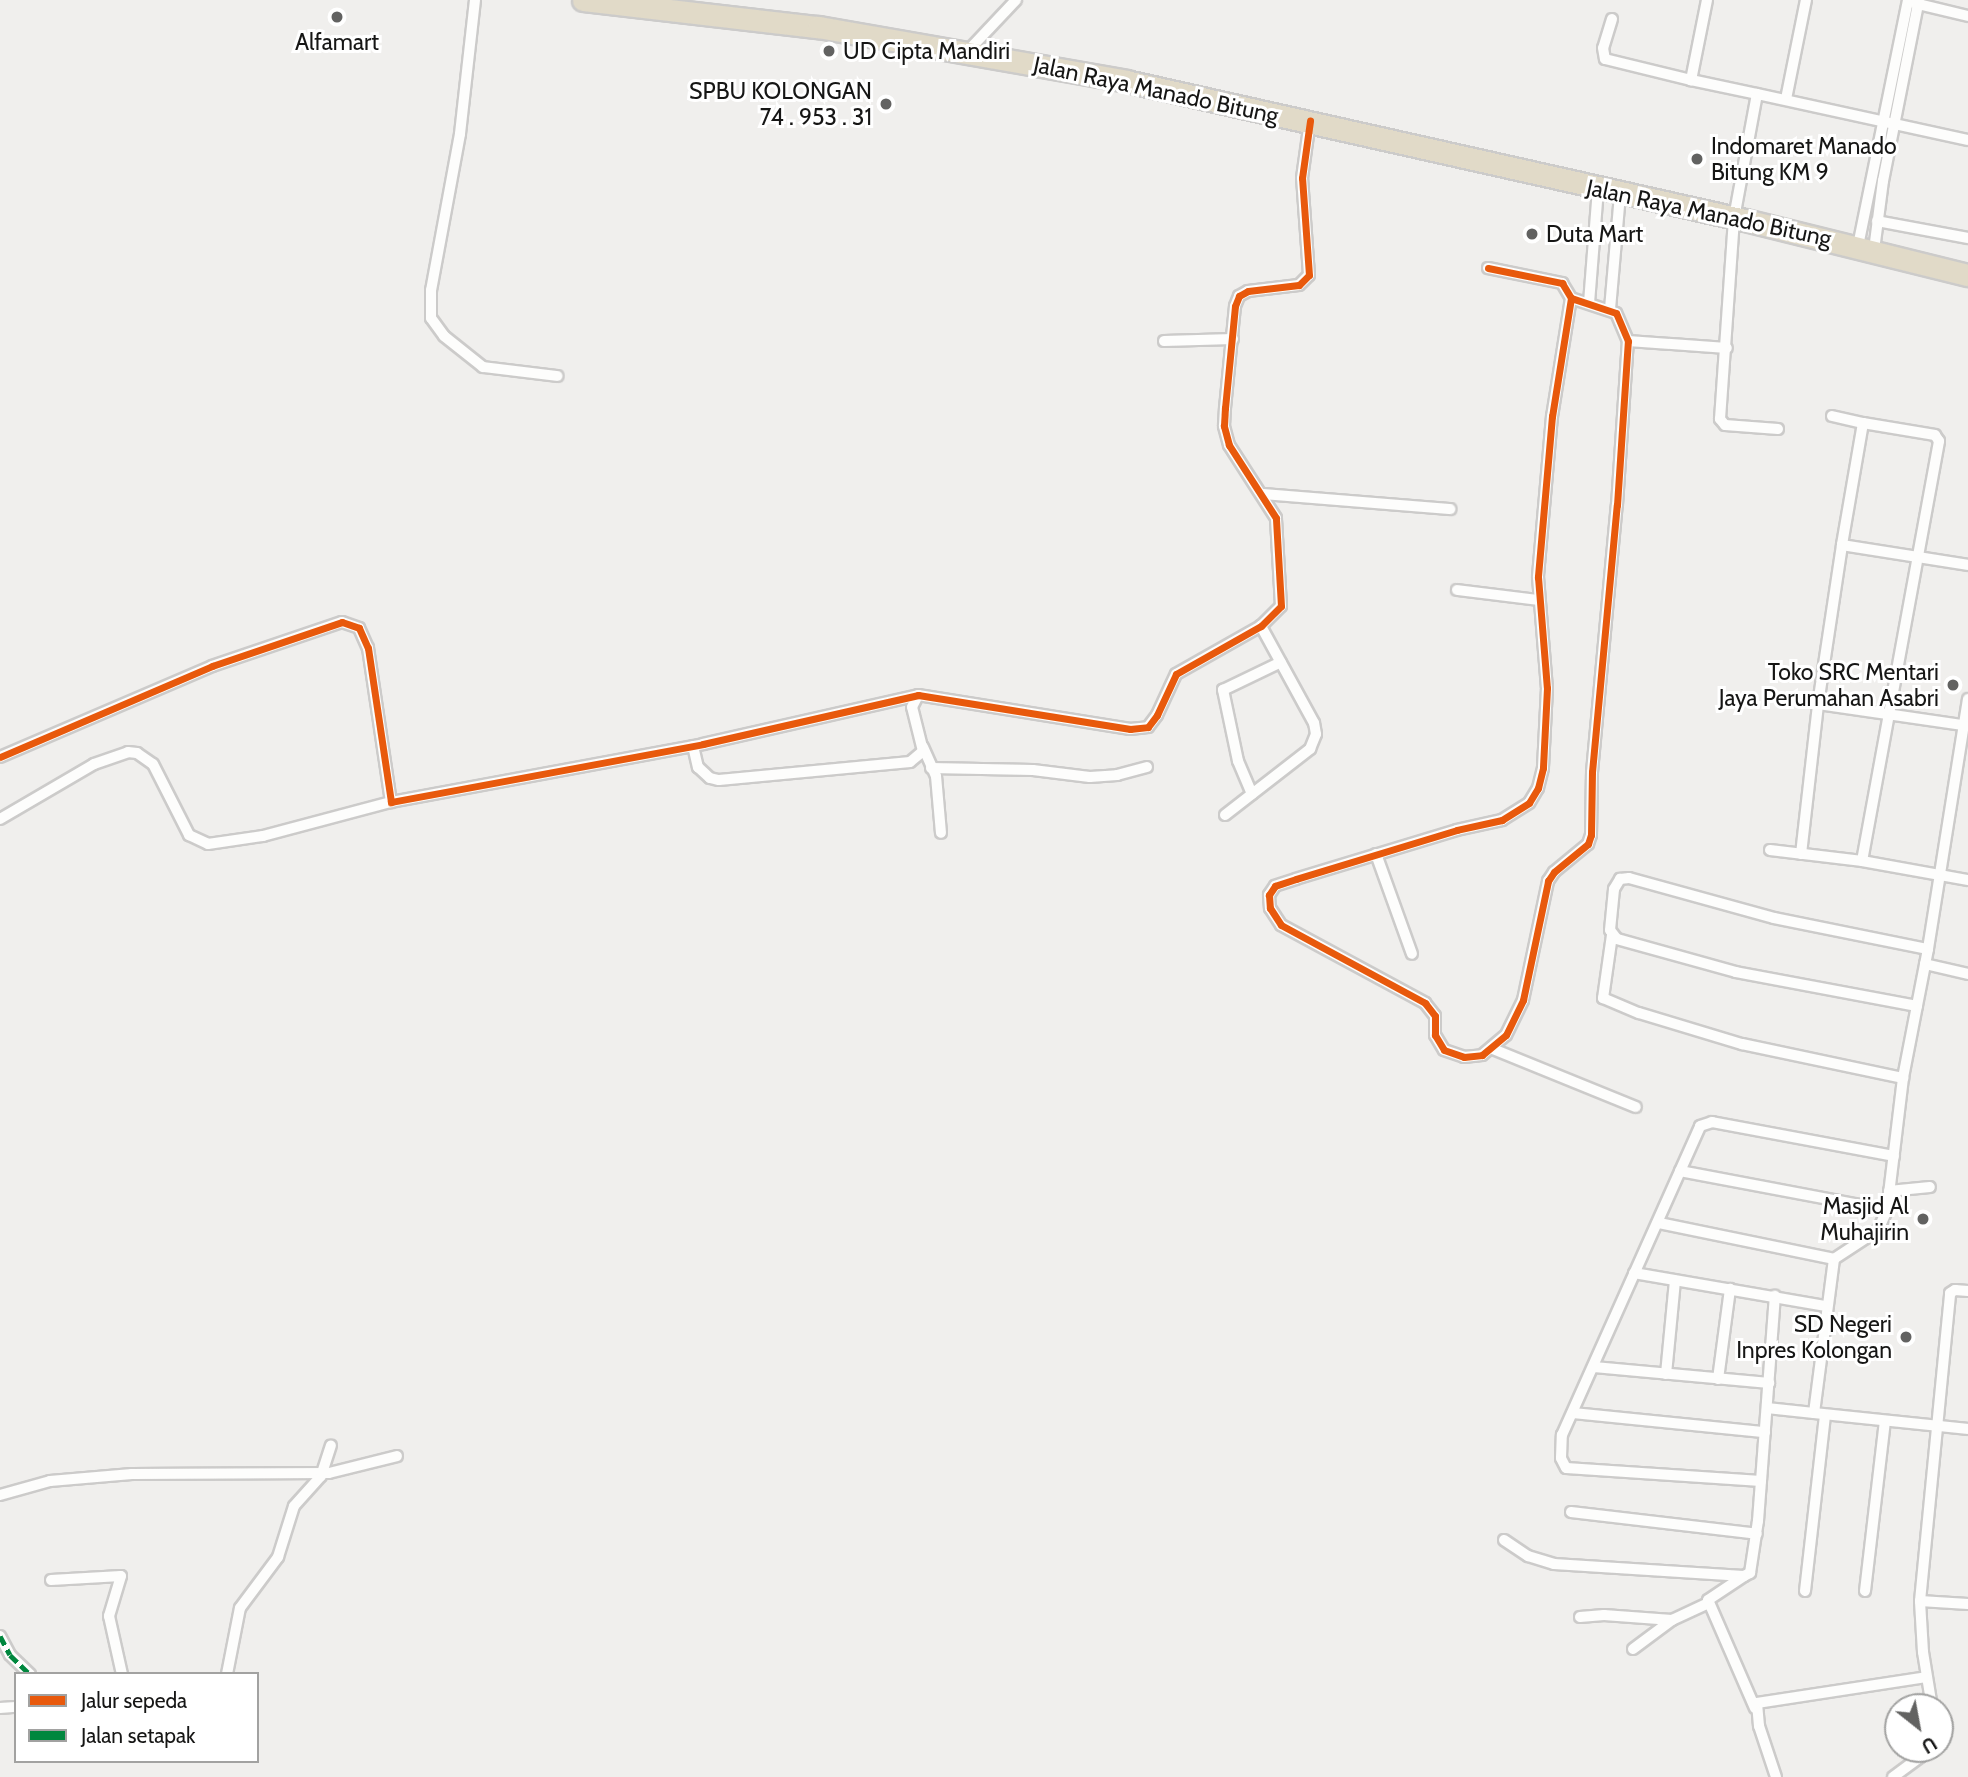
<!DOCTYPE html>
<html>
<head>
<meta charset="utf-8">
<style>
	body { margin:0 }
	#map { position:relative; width:1968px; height:1777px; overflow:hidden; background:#f0efed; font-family:Cabin,sans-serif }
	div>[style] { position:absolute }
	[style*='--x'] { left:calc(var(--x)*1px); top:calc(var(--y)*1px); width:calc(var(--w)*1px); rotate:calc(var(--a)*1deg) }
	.roads { filter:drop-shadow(2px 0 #cccbca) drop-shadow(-2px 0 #cccbca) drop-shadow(0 2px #cccbca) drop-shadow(0 -2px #cccbca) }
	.street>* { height:10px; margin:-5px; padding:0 5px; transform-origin:5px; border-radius:5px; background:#fdfdfc }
	.highway>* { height:21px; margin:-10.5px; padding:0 10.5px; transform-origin:10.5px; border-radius:10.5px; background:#e1dac8 }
	.quiet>* { height:5px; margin-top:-2.5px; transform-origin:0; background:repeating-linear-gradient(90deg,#00873e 0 10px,transparent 0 15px) }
	.cycleway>* { height:7px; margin:-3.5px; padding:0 3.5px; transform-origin:3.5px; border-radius:3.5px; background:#e8590c }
	.dots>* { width:19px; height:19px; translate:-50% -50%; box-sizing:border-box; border:4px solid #fff; border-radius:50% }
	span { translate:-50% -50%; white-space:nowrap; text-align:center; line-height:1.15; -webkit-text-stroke:6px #fff; paint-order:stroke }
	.poi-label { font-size:23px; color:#161615 }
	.left { translate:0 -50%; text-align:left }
	.right { translate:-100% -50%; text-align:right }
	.street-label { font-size:23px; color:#161615 }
	.legend { position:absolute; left:14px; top:1672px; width:245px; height:91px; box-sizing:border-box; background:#fff; border:2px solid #a2a2a1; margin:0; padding:9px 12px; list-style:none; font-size:21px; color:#161615 }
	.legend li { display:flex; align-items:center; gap:14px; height:35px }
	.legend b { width:35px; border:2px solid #a2a2a1 }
	.north { position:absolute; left:1884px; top:1693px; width:70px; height:70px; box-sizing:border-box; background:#fff; border:2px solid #a2a2a1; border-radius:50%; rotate:149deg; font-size:19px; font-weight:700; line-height:28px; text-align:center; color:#161615 }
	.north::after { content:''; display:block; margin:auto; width:24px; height:32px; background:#626261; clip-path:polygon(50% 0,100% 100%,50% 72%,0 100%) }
</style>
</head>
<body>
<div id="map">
	<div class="roads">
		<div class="street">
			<i style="--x:475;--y:0;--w:135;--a:96.4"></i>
			<i style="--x:460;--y:134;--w:159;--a:100.5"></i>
			<i style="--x:431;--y:290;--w:28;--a:90"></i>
			<i style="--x:431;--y:318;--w:22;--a:54"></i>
			<i style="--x:444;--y:336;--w:50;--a:38.5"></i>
			<i style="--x:483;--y:367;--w:75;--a:6.9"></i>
			<i style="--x:1707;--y:0;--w:82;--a:101.3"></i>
			<i style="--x:1691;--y:80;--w:67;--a:12"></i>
			<i style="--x:1914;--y:3;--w:56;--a:13.5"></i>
			<i style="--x:1612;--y:19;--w:30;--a:107"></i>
			<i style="--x:1603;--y:48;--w:11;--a:80"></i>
			<i style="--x:1605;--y:59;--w:89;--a:13.7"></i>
			<i style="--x:966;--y:53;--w:73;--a:-46.7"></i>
			<i style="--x:1786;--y:99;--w:101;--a:-78.6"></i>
			<i style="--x:1877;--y:221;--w:93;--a:10.6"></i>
			<i style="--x:1858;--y:246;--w:251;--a:-78.5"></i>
			<i style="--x:1874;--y:250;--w:70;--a:-82.6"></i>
			<i style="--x:1883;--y:181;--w:185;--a:-78.8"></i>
			<i style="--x:1488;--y:268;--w:76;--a:11.5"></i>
			<i style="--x:1562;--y:283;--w:17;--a:59"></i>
			<i style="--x:1571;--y:298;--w:120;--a:99.1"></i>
			<i style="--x:1552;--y:416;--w:162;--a:95"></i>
			<i style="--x:1538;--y:577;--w:111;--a:85.4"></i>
			<i style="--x:1547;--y:688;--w:80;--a:92.9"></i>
			<i style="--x:1543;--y:768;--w:21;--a:104"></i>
			<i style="--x:1538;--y:788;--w:17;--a:121"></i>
			<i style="--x:1529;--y:803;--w:32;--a:148"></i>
			<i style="--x:1502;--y:820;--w:46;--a:167.5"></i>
			<i style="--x:1457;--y:830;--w:168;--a:163.1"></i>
			<i style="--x:1296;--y:879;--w:22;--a:162"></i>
			<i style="--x:1275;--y:886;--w:11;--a:124"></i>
			<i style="--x:1269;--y:895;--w:13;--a:86"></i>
			<i style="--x:1270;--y:908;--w:20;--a:57"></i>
			<i style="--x:1281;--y:925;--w:164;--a:28.4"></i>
			<i style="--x:1425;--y:1003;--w:16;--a:52"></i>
			<i style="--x:1435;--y:1016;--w:19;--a:90"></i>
			<i style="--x:1435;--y:1035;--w:17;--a:59"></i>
			<i style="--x:1444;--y:1050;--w:21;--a:19"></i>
			<i style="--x:1464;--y:1057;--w:18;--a:-6"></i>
			<i style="--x:1482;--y:1055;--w:31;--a:-40"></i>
			<i style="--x:1506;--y:1035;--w:39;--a:-64"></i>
			<i style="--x:1523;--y:1000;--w:122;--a:-78.1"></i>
			<i style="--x:1548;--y:881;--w:11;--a:-56"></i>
			<i style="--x:1554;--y:872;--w:44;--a:-39.5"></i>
			<i style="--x:1588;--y:844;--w:9;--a:-72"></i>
			<i style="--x:1591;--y:835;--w:63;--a:-89.1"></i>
			<i style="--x:1592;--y:772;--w:268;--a:-84.7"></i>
			<i style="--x:1617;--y:505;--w:164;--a:-86.2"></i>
			<i style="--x:1628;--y:341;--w:30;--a:-113"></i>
			<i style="--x:1616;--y:313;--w:47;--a:-161.6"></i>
			<i style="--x:1589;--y:303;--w:114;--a:-85.5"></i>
			<i style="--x:1610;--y:309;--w:115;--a:-85"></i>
			<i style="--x:1164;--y:341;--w:69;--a:-1.7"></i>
			<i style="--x:1628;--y:341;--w:99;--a:4"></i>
			<i style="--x:1832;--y:416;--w:32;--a:13"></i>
			<i style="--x:1863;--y:423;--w:124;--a:99.8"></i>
			<i style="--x:1778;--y:429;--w:53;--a:-175.7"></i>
			<i style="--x:1725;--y:425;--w:8;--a:-130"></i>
			<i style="--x:1720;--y:419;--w:201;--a:-86"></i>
			<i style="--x:1734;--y:218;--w:126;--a:-79.5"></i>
			<i style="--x:1757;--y:94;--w:216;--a:12.3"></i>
			<i style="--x:1262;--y:494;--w:189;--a:4.6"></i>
			<i style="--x:1457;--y:590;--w:82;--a:7"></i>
			<i style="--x:1968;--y:699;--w:253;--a:99.1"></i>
			<i style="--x:1928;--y:949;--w:131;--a:101"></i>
			<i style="--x:1903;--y:1078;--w:133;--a:96.9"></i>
			<i style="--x:1887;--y:1210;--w:22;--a:114"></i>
			<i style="--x:1878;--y:1230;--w:53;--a:146.6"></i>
			<i style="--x:1834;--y:1259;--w:155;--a:97.4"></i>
			<i style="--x:1814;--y:1413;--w:155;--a:5.9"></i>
			<i style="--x:1818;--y:704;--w:152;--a:8.3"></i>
			<i style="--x:693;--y:746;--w:22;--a:77"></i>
			<i style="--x:698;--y:767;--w:16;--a:43"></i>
			<i style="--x:710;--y:778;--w:9;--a:13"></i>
			<i style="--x:719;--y:780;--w:192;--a:-5.4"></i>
			<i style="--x:910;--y:762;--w:17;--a:-40"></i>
			<i style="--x:923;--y:751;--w:45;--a:-104"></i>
			<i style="--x:912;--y:707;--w:13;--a:-63"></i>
			<i style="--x:923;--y:747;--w:32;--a:66"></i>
			<i style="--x:936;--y:776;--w:57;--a:85"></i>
			<i style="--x:0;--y:757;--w:231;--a:-23.2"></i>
			<i style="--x:212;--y:666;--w:137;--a:-18.7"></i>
			<i style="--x:342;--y:622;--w:18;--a:19"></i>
			<i style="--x:359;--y:628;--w:22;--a:66"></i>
			<i style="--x:368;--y:648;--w:156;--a:81.5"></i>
			<i style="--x:391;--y:802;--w:317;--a:-10.5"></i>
			<i style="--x:703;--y:744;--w:221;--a:-12.8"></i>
			<i style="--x:918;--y:695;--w:215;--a:9.1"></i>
			<i style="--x:1130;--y:729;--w:18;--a:-6"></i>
			<i style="--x:1148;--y:727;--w:15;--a:-53"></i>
			<i style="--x:1157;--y:715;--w:45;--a:-65.1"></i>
			<i style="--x:1176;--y:674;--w:98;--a:-29.5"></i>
			<i style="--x:1261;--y:626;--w:28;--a:-45"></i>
			<i style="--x:1281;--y:606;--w:88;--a:-93.3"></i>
			<i style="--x:1276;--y:518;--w:87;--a:-122.8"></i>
			<i style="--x:1229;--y:445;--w:20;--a:-105"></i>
			<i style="--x:1224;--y:426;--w:18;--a:-87"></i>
			<i style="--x:1225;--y:408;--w:102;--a:-84.4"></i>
			<i style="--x:1235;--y:306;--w:11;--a:-68"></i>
			<i style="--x:1239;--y:296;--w:10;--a:-29"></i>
			<i style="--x:1248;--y:291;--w:51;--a:-6.7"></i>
			<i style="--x:1299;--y:285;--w:14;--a:-45"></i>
			<i style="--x:1309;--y:275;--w:97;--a:-94.1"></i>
			<i style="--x:1302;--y:178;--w:58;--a:-82"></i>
			<i style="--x:931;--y:768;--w:102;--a:1.1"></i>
			<i style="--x:1033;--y:770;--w:57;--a:7"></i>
			<i style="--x:1090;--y:777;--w:27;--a:-4"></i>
			<i style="--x:1117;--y:775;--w:31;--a:-15"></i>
			<i style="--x:1252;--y:794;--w:36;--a:-113"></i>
			<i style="--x:1238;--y:761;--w:73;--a:-101.9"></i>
			<i style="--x:1223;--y:690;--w:64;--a:-25.8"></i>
			<i style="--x:1225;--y:815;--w:108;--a:-37.8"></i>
			<i style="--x:1310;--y:749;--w:16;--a:-68"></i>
			<i style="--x:1316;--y:734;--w:11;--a:-100"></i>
			<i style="--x:1314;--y:723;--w:111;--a:-118.7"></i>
			<i style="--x:0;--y:819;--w:109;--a:-30.3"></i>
			<i style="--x:94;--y:764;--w:36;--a:-19"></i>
			<i style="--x:128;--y:752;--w:9;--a:6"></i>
			<i style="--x:137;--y:753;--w:19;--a:35"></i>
			<i style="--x:153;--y:764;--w:80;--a:63.1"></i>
			<i style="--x:189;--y:835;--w:21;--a:25"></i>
			<i style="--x:208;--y:844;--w:56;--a:-8.3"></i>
			<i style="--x:263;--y:836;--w:132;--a:-14.9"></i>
			<i style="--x:1770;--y:850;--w:93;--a:6.8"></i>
			<i style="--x:1862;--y:861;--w:108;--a:10.2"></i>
			<i style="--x:1376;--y:854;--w:106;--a:70.2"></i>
			<i style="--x:1801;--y:854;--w:151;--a:-83.5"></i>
			<i style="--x:1818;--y:704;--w:161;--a:-81.4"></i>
			<i style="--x:1842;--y:545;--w:128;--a:9"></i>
			<i style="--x:1862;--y:861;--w:427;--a:-79.6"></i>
			<i style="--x:1939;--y:441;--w:7;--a:-124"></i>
			<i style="--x:1935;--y:435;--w:73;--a:-170.5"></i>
			<i style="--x:1612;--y:935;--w:64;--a:98.1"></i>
			<i style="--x:1603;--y:998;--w:39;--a:23"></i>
			<i style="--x:1639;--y:1013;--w:108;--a:16.8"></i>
			<i style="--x:1742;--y:1044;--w:165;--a:11.9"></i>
			<i style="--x:1925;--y:964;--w:44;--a:13.1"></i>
			<i style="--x:1917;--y:1006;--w:184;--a:-169.4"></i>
			<i style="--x:1736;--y:972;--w:123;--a:-164.5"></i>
			<i style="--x:1617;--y:939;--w:11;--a:-128"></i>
			<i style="--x:1610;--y:930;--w:41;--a:-84.4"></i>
			<i style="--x:1614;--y:889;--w:12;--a:-59"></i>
			<i style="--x:1620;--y:879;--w:9;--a:-6"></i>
			<i style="--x:1629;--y:878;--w:150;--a:15.4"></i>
			<i style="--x:1774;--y:918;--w:157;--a:11.4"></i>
			<i style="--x:1493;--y:1049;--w:154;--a:22.1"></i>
			<i style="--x:1680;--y:1171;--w:211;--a:10.7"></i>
			<i style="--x:1889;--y:1191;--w:41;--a:-5.6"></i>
			<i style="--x:1659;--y:1223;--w:179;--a:11.6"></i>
			<i style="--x:1634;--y:1273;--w:195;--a:9.8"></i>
			<i style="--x:1594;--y:1367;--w:176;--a:5.2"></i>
			<i style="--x:1666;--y:1374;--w:94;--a:-84.5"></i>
			<i style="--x:1718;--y:1379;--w:91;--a:-82.4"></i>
			<i style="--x:1767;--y:1408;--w:47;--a:6.1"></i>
			<i style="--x:1573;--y:1413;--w:193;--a:5.7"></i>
			<i style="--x:1761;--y:1481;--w:195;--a:-176.2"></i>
			<i style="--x:1566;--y:1468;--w:11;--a:-117"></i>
			<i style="--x:1561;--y:1458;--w:23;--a:-88"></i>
			<i style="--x:1562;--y:1435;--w:338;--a:-65.9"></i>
			<i style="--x:1700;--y:1126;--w:13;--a:-18"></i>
			<i style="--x:1712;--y:1122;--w:185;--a:10.6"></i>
			<i style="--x:0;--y:1495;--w:52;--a:-15.6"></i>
			<i style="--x:50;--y:1481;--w:82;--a:-4.9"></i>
			<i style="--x:132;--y:1474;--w:197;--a:-0.3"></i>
			<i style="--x:329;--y:1473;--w:70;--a:-14"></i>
			<i style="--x:1571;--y:1512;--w:187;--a:6.7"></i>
			<i style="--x:1504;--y:1540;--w:29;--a:34"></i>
			<i style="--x:1528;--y:1556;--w:27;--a:17"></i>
			<i style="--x:1554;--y:1564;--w:190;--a:3.6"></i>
			<i style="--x:1744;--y:1576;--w:7;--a:-27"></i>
			<i style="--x:1750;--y:1573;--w:53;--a:-81.3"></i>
			<i style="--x:1758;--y:1521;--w:226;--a:-85.7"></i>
			<i style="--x:1744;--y:1576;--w:43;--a:146.3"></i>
			<i style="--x:1708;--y:1600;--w:118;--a:66.5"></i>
			<i style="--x:51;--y:1580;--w:70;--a:-3.3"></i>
			<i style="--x:121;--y:1576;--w:42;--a:106.7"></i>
			<i style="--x:109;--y:1616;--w:59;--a:77.4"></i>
			<i style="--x:1805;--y:1591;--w:177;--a:-83.5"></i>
			<i style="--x:1865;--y:1591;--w:170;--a:-83.3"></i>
			<i style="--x:1920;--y:1601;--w:48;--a:3.6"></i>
			<i style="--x:1580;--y:1617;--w:24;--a:-5"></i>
			<i style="--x:1604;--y:1615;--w:68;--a:4.2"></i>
			<i style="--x:0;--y:1636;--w:21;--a:62"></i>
			<i style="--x:10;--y:1655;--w:28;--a:44"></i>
			<i style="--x:1633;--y:1649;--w:49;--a:-36.6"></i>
			<i style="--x:1672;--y:1620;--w:40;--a:-25"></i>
			<i style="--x:227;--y:1674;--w:67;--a:-78.9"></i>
			<i style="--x:240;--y:1608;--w:64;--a:-53.3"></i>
			<i style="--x:278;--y:1557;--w:53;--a:-72.6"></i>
			<i style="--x:294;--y:1506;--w:40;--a:-48"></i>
			<i style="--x:321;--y:1476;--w:32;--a:-72"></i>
			<i style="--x:1932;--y:1707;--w:56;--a:-99.3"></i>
			<i style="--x:1923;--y:1652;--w:51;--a:-93.4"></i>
			<i style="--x:1920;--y:1601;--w:309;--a:-84.4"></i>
			<i style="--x:1950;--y:1293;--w:6;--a:-31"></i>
			<i style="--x:1955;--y:1290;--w:13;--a:4"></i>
			<i style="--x:0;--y:1708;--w:16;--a:-4"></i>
			<i style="--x:1776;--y:1777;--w:54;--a:-108.4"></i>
			<i style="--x:1759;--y:1726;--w:23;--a:-95"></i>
			<i style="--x:1757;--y:1703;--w:171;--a:-8.7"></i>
			<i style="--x:1893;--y:1777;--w:47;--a:-36.4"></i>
		</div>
		<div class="highway">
			<i style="--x:583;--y:0;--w:237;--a:6.6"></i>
			<i style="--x:818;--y:27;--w:313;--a:9.9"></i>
			<i style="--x:1126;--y:81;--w:634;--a:12.66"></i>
			<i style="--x:1745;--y:220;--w:230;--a:13.9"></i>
		</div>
	</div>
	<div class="quiet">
		<i style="--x:0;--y:1636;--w:21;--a:62"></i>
		<i style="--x:10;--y:1655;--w:28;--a:44"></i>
	</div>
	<div class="cycleway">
		<i style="--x:1488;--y:268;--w:76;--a:11.5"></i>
		<i style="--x:1562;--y:283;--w:17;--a:59"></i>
		<i style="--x:1571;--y:298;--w:120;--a:99.1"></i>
		<i style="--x:1552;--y:416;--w:162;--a:95"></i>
		<i style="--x:1538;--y:577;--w:111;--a:85.4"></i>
		<i style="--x:1547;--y:688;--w:80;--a:92.9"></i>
		<i style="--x:1543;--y:768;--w:21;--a:104"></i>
		<i style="--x:1538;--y:788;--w:17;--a:121"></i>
		<i style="--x:1529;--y:803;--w:32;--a:148"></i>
		<i style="--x:1502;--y:820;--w:46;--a:167.5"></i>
		<i style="--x:1457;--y:830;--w:168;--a:163.1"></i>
		<i style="--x:1296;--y:879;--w:22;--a:162"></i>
		<i style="--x:1275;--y:886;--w:11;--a:124"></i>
		<i style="--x:1269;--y:895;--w:13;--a:86"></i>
		<i style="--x:1270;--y:908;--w:20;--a:57"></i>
		<i style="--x:1281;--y:925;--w:164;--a:28.4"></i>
		<i style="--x:1425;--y:1003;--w:16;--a:52"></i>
		<i style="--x:1435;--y:1016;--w:19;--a:90"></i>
		<i style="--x:1435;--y:1035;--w:17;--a:59"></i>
		<i style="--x:1444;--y:1050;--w:21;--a:19"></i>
		<i style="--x:1464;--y:1057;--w:18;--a:-6"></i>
		<i style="--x:1482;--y:1055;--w:31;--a:-40"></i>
		<i style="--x:1506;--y:1035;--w:39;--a:-64"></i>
		<i style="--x:1523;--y:1000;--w:122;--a:-78.1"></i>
		<i style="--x:1548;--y:881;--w:11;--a:-56"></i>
		<i style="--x:1554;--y:872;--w:44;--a:-39.5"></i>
		<i style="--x:1588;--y:844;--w:9;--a:-72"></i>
		<i style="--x:1591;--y:835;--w:63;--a:-89.1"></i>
		<i style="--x:1592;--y:772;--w:268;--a:-84.7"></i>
		<i style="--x:1617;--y:505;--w:164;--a:-86.2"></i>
		<i style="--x:1628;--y:341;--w:30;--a:-113"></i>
		<i style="--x:1616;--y:313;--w:47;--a:-161.6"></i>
		<i style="--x:0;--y:757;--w:231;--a:-23.2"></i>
		<i style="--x:212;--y:666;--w:137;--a:-18.7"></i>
		<i style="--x:342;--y:622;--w:18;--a:19"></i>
		<i style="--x:359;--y:628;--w:22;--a:66"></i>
		<i style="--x:368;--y:648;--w:156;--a:81.5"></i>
		<i style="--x:391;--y:802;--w:317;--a:-10.5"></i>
		<i style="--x:703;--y:744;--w:221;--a:-12.8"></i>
		<i style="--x:918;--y:695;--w:215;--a:9.1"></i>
		<i style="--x:1130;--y:729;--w:18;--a:-6"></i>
		<i style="--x:1148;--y:727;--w:15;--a:-53"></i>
		<i style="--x:1157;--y:715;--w:45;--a:-65.1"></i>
		<i style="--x:1176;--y:674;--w:98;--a:-29.5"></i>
		<i style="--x:1261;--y:626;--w:28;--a:-45"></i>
		<i style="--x:1281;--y:606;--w:88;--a:-93.3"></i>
		<i style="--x:1276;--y:518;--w:87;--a:-122.8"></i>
		<i style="--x:1229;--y:445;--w:20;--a:-105"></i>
		<i style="--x:1224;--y:426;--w:18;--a:-87"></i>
		<i style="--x:1225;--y:408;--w:102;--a:-84.4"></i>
		<i style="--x:1235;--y:306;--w:11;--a:-68"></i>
		<i style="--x:1239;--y:296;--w:10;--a:-29"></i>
		<i style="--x:1248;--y:291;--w:51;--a:-6.7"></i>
		<i style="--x:1299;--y:285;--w:14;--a:-45"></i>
		<i style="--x:1309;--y:275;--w:97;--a:-94.1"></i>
		<i style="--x:1302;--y:178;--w:58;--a:-82"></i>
	</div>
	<div class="dots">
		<i style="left:337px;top:17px;background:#626261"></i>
		<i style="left:829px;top:51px;background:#626261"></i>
		<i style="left:886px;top:104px;background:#626261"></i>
		<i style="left:1697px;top:159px;background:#626261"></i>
		<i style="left:1532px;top:234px;background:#626261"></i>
		<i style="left:1953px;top:685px;background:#626261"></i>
		<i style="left:1923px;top:1219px;background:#626261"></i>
		<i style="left:1906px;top:1337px;background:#626261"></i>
	</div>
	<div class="poi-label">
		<span style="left:337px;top:42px">Alfamart</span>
		<span class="left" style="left:843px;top:51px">UD Cipta Mandiri</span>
		<span class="right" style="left:872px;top:104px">SPBU KOLONGAN<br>74 . 953 . 31</span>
		<span class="left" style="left:1711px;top:159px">Indomaret Manado<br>Bitung KM 9</span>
		<span class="left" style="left:1546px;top:234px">Duta Mart</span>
		<span class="right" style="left:1939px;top:685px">Toko SRC Mentari<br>Jaya Perumahan Asabri</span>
		<span class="right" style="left:1909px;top:1219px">Masjid Al<br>Muhajirin</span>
		<span class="right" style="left:1892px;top:1337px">SD Negeri<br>Inpres Kolongan</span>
	</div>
	<div class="street-label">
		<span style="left:1156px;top:90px;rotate:12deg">Jalan Raya Manado Bitung</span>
		<span style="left:1709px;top:213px;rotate:12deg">Jalan Raya Manado Bitung</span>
	</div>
	<ul class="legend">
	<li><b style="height:9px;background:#e8590c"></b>Jalur sepeda</li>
	<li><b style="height:9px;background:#00873e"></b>Jalan setapak</li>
	</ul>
	<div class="north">U</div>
</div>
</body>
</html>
